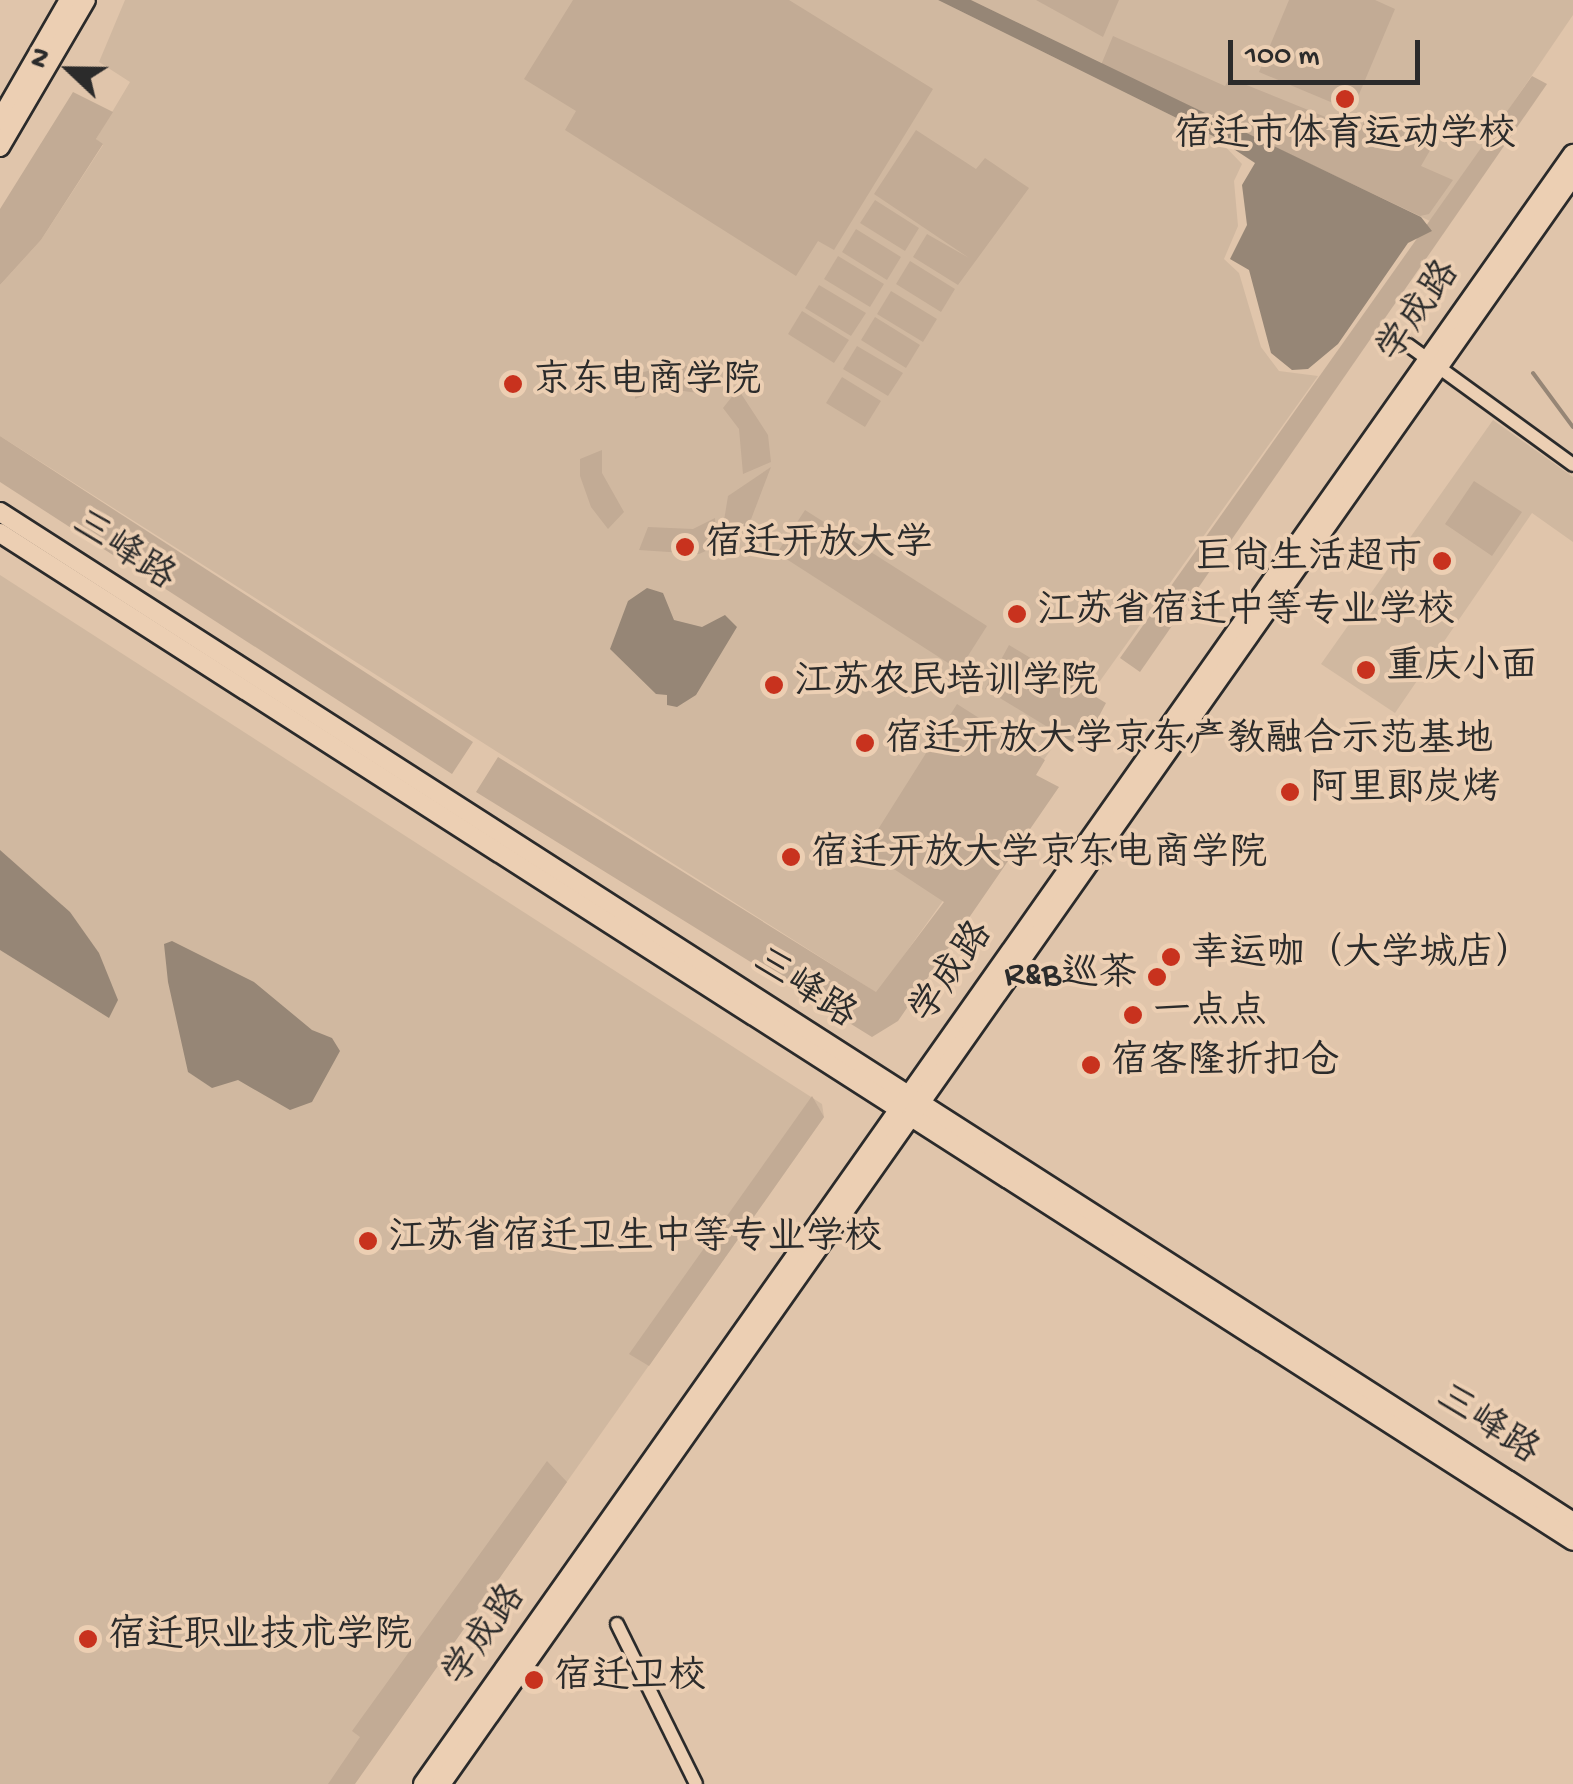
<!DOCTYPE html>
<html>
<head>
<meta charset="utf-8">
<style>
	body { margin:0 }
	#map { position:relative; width:1573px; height:1784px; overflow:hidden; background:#e0c5ab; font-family:"Gochi Hand","LXGW WenKai TC",sans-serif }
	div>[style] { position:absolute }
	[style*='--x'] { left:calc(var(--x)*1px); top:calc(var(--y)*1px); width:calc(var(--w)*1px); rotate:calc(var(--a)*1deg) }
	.built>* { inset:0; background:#d0b8a0 }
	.green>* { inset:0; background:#c2ab95 }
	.water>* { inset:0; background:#968676 }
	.stream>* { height:4px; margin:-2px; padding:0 2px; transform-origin:2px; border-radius:2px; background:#968676 }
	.roads { filter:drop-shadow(2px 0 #2b2b2b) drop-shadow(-2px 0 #2b2b2b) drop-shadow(0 2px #2b2b2b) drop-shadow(0 -2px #2b2b2b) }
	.minor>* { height:12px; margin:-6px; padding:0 6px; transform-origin:6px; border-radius:6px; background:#eccfb3 }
	.secondary>* { height:18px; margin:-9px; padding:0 9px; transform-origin:9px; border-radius:9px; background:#eccfb3 }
	.dots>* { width:28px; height:28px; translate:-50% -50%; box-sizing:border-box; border:5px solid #eccfb3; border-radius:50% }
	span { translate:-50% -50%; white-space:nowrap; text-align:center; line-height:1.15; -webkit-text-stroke:8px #eccfb3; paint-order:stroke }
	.poi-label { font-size:38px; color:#2b2b2b }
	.left { translate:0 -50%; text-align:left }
	.right { translate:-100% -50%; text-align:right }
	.street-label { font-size:38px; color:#2b2b2b }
	.north { position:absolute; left:20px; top:20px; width:100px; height:100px; -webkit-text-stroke:8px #eccfb3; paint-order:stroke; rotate:292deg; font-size:28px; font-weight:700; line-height:40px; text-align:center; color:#2b2b2b }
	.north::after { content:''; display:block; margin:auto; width:35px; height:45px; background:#2b2b2b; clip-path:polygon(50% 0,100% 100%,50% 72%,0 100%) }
	.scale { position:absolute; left:1228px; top:40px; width:192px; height:45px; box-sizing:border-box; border:5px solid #2b2b2b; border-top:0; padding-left:12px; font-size:30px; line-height:35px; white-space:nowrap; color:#2b2b2b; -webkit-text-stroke:8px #eccfb3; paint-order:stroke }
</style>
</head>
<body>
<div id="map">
	<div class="built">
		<i style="clip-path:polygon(125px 0,938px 0,1217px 138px,1242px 164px,1234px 181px,1238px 226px,1224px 259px,1239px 273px,1261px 347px,1279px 371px,1318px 376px,877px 993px,0 436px,0 285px,41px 240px,103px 145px,96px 139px,130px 82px,99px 62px)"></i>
		<i style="clip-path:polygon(971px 0,1573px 0,1573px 15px,1432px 222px)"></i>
		<i style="clip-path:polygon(1493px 420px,1573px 477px,1573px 542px,1532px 513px,1395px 713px,1321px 664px)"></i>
		<i style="clip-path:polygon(0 575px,822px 1104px,824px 1117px,354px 1784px,0 1784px)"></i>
	</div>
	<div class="green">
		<i style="clip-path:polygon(573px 0,789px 0,933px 89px,834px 250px,818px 241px,796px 276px,565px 130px,576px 111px,524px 79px)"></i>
		<i style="clip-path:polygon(1036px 0,1119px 0,1103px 37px)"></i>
		<i style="clip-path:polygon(1289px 0,1375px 0,1395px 9px,1352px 111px,1259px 72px)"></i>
		<i style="clip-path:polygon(1113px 36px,1225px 86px,1228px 81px,1244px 84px,1360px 131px,1367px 114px,1436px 140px,1421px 166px,1453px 180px,1429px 214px,1420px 216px,1101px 65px)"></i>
		<i style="clip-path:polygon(1532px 76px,1547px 84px,1140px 672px,1120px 658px)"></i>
		<i style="clip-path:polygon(73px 92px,113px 112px,96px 139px,103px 144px,41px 240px,0 285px,0 209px)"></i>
		<i style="clip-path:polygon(916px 130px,976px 169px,985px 158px,1029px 188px,958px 285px,913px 257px,927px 234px,969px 258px,874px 194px)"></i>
		<i style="clip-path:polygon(875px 200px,919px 228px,905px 251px,860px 223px)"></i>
		<i style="clip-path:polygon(856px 229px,901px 257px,887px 280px,842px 252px)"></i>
		<i style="clip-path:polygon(838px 256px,884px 284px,870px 307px,824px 279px)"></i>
		<i style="clip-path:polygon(910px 261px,955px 289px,941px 312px,896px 284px)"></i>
		<i style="clip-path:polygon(819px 285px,866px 313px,851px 336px,805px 308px)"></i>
		<i style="clip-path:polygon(891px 291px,937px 319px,923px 342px,877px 314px)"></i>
		<i style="clip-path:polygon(802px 311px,849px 340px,834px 363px,788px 334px)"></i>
		<i style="clip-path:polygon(875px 317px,920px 345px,906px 368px,861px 340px)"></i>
		<i style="clip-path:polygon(857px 346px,903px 373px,888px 396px,843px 369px)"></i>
		<i style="clip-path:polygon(675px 364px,708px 370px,698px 393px,662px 388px,635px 399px,636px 374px)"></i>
		<i style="clip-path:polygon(842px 377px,881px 401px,865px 427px,826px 403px)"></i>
		<i style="clip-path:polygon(738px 389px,768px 435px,771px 462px,743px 474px,739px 429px,723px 408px)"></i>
		<i style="clip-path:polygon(0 436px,473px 742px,452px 774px,0 482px)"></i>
		<i style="clip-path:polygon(602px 450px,602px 473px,624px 512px,608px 529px,591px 507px,580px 476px,580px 459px)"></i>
		<i style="clip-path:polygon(771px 467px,750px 522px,720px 545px,728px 496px)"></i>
		<i style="clip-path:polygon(1474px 481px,1522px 512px,1492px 556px,1445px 524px)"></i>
		<i style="clip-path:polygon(805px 510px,987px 626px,959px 670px,777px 553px)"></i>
		<i style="clip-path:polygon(715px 518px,717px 546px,699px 554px,639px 550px,648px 527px,693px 529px)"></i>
		<i style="clip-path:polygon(1009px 645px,1106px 703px,1082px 748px,985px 689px)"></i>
		<i style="clip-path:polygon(957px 704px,1045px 760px,1036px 775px,1059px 787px,898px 1021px,872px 1037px,476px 792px,498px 757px,876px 992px,944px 902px,865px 850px)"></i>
		<i style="clip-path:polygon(812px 1096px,824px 1117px,649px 1366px,629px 1354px)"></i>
		<i style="clip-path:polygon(547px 1461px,567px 1482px,355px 1784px,328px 1784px,360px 1737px,352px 1731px)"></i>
	</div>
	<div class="water">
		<i style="clip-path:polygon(938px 0,971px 0,1421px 217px,1432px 231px,1408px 243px,1338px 344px,1308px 369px,1292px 370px,1271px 353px,1249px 270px,1230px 259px,1247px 225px,1242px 185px,1255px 163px,1217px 138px)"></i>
		<i style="clip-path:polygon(647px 588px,663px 593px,674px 620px,702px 627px,725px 615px,737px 627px,696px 695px,677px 707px,667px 705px,667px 695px,656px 694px,610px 649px,628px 601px)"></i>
		<i style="clip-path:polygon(0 850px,70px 912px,99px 953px,118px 1000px,109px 1018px,0 950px)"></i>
		<i style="clip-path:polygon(172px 941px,254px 982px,312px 1030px,332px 1038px,340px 1051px,312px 1102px,290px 1110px,238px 1080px,212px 1088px,188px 1072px,168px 982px,164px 944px)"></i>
	</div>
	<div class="stream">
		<i style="--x:1533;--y:373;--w:67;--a:53.5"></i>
	</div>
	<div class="roads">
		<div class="minor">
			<i style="--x:1408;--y:345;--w:204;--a:36"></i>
			<i style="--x:617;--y:1624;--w:178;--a:63.7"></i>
		</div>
		<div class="secondary">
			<i style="--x:0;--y:120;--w:138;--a:-60.1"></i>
			<i style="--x:0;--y:147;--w:170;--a:-59.7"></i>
			<i style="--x:0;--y:512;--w:1869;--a:32.7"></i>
			<i style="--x:0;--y:533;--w:1868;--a:32.65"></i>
			<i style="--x:423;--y:1784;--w:1995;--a:-54.8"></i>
			<i style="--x:441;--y:1784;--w:1966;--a:-54.86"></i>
		</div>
	</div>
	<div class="dots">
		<i style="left:1345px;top:99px;background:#c8321e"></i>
		<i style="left:513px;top:384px;background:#c8321e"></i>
		<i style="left:685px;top:547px;background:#c8321e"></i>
		<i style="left:1442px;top:561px;background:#c8321e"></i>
		<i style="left:1017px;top:614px;background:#c8321e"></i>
		<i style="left:1366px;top:670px;background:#c8321e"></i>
		<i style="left:774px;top:685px;background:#c8321e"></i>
		<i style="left:865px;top:743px;background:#c8321e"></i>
		<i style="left:1290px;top:792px;background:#c8321e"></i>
		<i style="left:791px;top:857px;background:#c8321e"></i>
		<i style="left:1171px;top:957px;background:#c8321e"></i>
		<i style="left:1157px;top:977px;background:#c8321e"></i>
		<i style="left:1133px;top:1015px;background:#c8321e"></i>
		<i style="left:1091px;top:1065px;background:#c8321e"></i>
		<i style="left:368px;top:1241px;background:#c8321e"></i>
		<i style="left:88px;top:1639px;background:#c8321e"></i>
		<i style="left:534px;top:1680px;background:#c8321e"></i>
	</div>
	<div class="poi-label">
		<span style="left:1345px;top:138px">宿迁市体育运动学校</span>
		<span class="left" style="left:533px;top:384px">京东电商学院</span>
		<span class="left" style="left:705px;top:547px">宿迁开放大学</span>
		<span class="right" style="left:1422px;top:561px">巨尚生活超市</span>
		<span class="left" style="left:1037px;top:614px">江苏省宿迁中等专业学校</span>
		<span class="left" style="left:1386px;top:670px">重庆小面</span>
		<span class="left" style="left:794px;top:685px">江苏农民培训学院</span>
		<span class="left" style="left:885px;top:743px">宿迁开放大学京东产教融合示范基地</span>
		<span class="left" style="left:1310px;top:792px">阿里郎炭烤</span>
		<span class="left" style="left:811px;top:857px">宿迁开放大学京东电商学院</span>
		<span class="left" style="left:1191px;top:957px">幸运咖（大学城店）</span>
		<span class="right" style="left:1137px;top:977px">R&amp;B巡茶</span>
		<span class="left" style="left:1153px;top:1015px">一点点</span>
		<span class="left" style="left:1111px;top:1065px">宿客隆折扣仓</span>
		<span class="left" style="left:388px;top:1241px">江苏省宿迁卫生中等专业学校</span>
		<span class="left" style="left:108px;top:1639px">宿迁职业技术学院</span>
		<span class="left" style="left:554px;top:1680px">宿迁卫校</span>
	</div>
	<div class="street-label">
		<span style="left:1421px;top:313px;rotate:-55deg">学成路</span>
		<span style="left:122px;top:553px;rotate:33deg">三峰路</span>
		<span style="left:954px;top:974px;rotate:-55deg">学成路</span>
		<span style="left:803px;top:991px;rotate:33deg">三峰路</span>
		<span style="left:1486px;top:1427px;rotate:33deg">三峰路</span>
		<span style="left:487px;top:1637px;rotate:-55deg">学成路</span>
	</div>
	<div class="north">N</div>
	<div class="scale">100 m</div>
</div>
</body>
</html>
